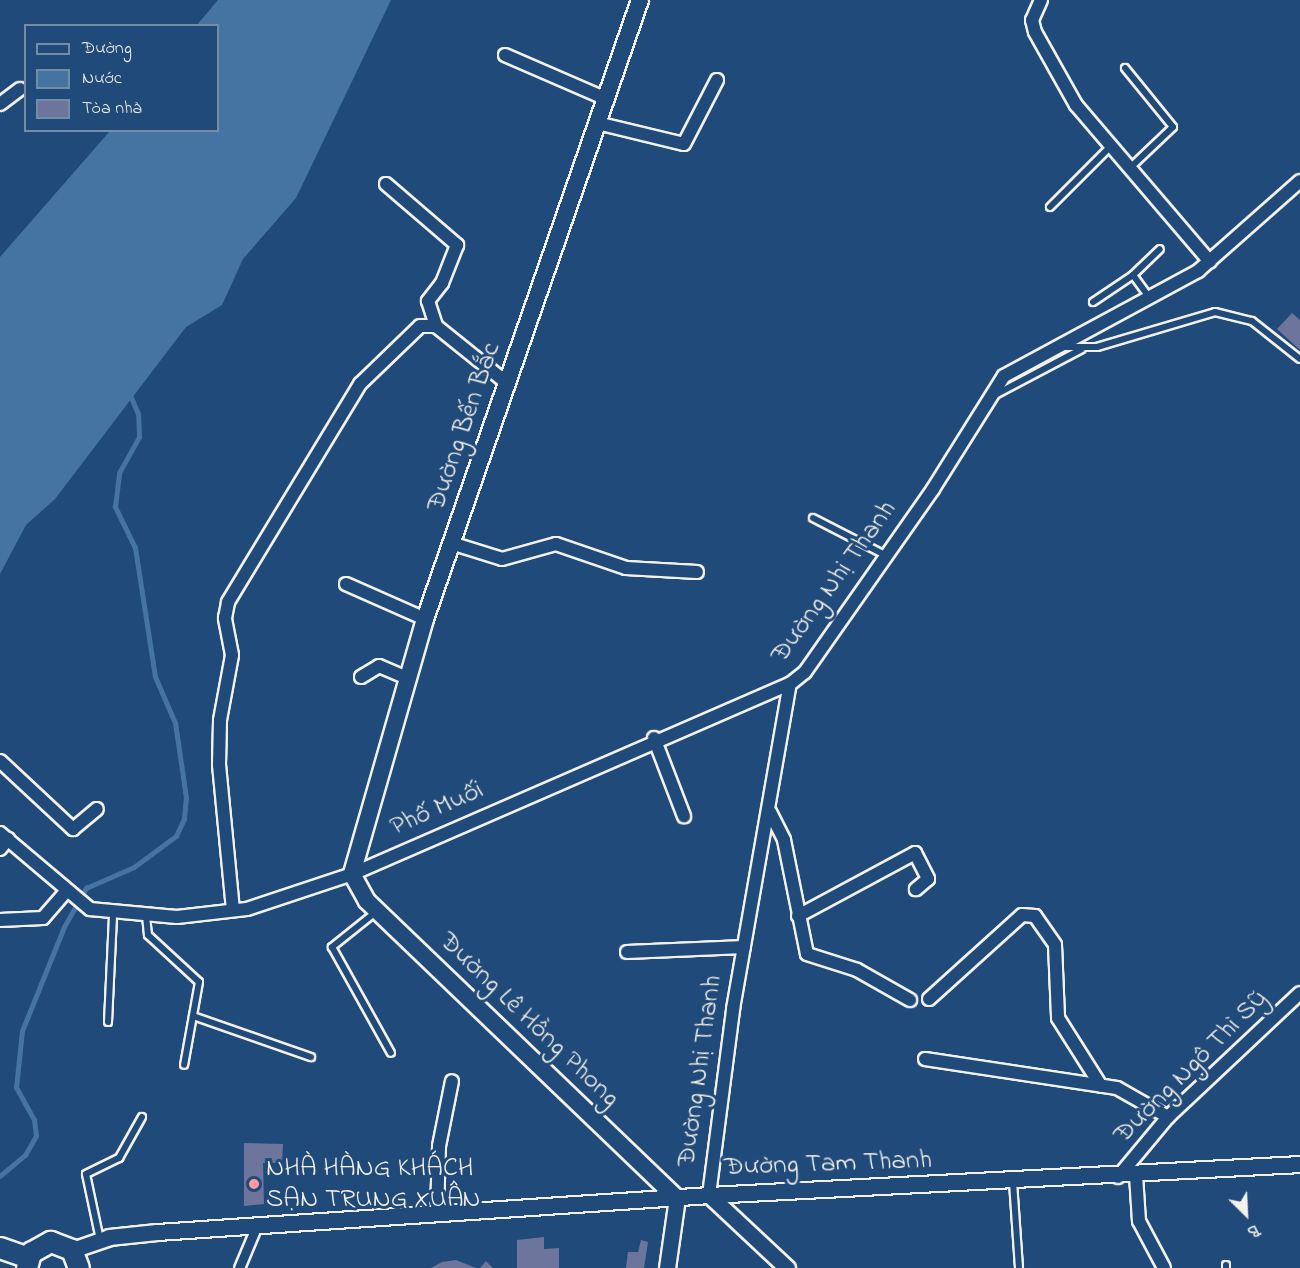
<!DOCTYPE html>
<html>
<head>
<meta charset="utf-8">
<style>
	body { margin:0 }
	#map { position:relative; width:1300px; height:1268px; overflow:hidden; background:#1f4a7a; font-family:"Indie Flower",sans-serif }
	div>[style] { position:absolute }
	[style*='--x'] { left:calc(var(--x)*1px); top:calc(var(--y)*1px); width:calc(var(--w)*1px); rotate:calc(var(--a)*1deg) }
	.water>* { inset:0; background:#4674a2 }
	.stream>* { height:4.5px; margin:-2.25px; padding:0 2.25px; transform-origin:2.25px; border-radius:2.25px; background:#4674a2 }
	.building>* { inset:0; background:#6d759c }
	.roads { filter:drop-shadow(2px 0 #f4f1e8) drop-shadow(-2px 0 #f4f1e8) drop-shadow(0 2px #f4f1e8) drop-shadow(0 -2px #f4f1e8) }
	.service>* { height:6px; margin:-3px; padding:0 3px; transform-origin:3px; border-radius:3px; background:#1f4a7a }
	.pedestrian>* { height:9px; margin:-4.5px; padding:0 4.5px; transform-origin:4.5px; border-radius:4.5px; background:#1f4a7a }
	.minor>* { height:12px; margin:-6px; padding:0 6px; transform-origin:6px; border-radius:6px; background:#1f4a7a }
	.tertiary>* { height:15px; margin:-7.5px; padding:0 7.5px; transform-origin:7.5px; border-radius:7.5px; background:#1f4a7a }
	.secondary>* { height:16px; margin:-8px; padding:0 8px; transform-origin:8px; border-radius:8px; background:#1f4a7a }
	.primary>* { height:20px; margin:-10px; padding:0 10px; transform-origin:10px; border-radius:10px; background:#1f4a7a }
	.dots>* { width:16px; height:16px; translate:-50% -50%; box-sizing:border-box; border:3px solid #1f4a7a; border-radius:50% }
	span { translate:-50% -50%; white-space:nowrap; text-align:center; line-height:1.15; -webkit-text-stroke:6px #1f4a7a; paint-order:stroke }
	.street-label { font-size:27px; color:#f4f1e8 }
	.poi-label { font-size:27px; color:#f4f1e8 }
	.left { translate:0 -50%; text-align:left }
	.legend { position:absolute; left:24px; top:24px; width:195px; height:108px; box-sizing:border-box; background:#1f4a7a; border:2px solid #748da6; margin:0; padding:8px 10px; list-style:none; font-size:18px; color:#f4f1e8 }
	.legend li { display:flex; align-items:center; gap:12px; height:30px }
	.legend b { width:30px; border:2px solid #748da6 }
	.north { position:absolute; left:1216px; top:1184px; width:60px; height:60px; -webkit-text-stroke:4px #1f4a7a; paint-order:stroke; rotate:156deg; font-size:16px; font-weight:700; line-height:24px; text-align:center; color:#f4f1e8 }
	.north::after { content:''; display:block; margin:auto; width:21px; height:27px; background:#f4f1e8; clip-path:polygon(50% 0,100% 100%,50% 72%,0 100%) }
</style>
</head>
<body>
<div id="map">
	<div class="water">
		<i style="clip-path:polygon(218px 0,391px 0,296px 198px,243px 259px,222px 305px,186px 327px,55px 499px,26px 525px,0 574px,0 257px,110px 131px,218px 130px,218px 26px,197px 25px)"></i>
	</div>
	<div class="stream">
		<i style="--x:0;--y:1176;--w:33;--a:-40"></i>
		<i style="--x:25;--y:1155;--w:22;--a:-60"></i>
		<i style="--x:36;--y:1136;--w:16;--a:-97"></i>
		<i style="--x:34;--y:1120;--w:37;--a:-119"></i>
		<i style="--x:16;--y:1088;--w:57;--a:-84"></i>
		<i style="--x:22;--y:1031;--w:112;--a:-68"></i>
		<i style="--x:64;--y:927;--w:45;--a:-60.6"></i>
		<i style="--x:86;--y:888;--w:52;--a:-23.6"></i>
		<i style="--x:134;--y:867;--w:52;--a:-36.4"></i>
		<i style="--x:176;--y:836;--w:19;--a:-65"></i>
		<i style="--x:184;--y:819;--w:21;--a:-85"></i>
		<i style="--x:186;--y:798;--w:76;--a:-98.3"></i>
		<i style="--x:175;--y:723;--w:50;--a:-113.5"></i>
		<i style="--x:155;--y:677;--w:131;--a:-98.8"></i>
		<i style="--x:135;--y:548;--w:46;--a:-116"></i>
		<i style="--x:115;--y:507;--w:34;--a:-83"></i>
		<i style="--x:119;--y:473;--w:41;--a:-60.9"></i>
		<i style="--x:139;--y:437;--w:23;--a:-92"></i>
		<i style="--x:138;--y:414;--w:23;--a:-113"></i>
	</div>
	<div class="building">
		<i style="clip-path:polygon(1292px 313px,1300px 320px,1300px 350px,1277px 329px)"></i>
		<i style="clip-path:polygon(244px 1143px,283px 1144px,282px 1163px,263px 1163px,264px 1204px,244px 1206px)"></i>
		<i style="clip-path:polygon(544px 1237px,544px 1249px,559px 1248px,559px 1268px,517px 1268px,517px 1240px)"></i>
		<i style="clip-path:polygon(641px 1240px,648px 1242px,644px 1268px,626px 1268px,628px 1252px,638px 1252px)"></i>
		<i style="clip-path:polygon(456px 1260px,476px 1268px,431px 1268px,442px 1262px)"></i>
		<i style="clip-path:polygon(486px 1261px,493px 1268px,480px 1268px)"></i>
	</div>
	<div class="roads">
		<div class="service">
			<i style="--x:1125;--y:68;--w:76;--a:50.9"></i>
			<i style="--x:1173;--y:127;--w:59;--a:136.4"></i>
			<i style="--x:1050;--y:207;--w:86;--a:-45"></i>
			<i style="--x:1149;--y:297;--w:27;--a:-126"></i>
			<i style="--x:1133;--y:275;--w:37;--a:-44"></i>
			<i style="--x:1093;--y:302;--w:48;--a:-34"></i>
			<i style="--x:1062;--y:347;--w:35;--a:0"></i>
			<i style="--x:1097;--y:347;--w:123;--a:-16.5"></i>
			<i style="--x:1215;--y:312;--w:38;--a:14"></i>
			<i style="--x:1252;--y:321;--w:61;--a:38.4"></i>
			<i style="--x:995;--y:395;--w:98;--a:-27.9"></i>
			<i style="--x:813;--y:518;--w:81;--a:27.2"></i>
			<i style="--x:377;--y:911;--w:58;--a:141.3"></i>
			<i style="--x:332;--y:947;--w:121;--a:60.9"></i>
			<i style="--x:146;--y:916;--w:19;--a:84"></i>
			<i style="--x:148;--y:935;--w:69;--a:42.7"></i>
			<i style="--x:199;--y:982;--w:84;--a:100.2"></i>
			<i style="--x:193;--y:1016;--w:125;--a:19.2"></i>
			<i style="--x:108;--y:1022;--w:107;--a:-87.3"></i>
			<i style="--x:1013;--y:1182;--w:86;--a:86"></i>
			<i style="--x:100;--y:1240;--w:67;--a:-102"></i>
			<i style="--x:86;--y:1174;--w:37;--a:-26"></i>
			<i style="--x:119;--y:1158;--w:47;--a:-60.7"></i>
			<i style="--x:1226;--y:1268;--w:3;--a:-90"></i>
		</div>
		<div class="pedestrian">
			<i style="--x:239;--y:1268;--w:47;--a:-67.3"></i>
		</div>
		<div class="minor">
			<i style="--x:1041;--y:0;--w:22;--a:114"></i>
			<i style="--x:1032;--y:20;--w:12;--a:76"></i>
			<i style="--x:1035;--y:32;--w:84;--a:60.7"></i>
			<i style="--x:1076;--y:105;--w:206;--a:49.5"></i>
			<i style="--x:505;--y:55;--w:110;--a:23.5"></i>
			<i style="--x:0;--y:104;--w:25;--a:-37"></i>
			<i style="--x:597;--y:123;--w:89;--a:13.6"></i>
			<i style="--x:684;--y:144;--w:72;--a:-62.7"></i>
			<i style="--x:386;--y:184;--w:94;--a:40.7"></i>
			<i style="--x:457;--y:245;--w:41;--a:111.5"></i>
			<i style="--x:442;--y:283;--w:23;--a:128"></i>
			<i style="--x:428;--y:301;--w:26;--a:72"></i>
			<i style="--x:451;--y:543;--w:53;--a:17.4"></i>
			<i style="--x:502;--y:559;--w:56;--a:-15.5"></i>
			<i style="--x:556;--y:544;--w:74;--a:18.9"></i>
			<i style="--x:626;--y:568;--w:71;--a:3.2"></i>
			<i style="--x:346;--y:584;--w:86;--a:23.9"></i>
			<i style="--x:361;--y:677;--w:21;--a:-31"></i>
			<i style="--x:379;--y:666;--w:30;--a:23"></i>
			<i style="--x:654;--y:738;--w:84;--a:69"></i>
			<i style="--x:0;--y:761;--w:100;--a:43"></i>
			<i style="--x:73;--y:829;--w:31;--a:-40"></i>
			<i style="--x:770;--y:812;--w:31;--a:63"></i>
			<i style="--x:784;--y:840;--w:116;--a:78.6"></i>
			<i style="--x:807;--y:954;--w:52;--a:17.7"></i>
			<i style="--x:857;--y:970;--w:61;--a:29.5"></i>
			<i style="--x:0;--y:833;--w:118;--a:40.2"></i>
			<i style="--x:90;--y:909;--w:87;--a:5.3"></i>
			<i style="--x:177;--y:917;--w:70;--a:-6.5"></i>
			<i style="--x:247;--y:909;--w:111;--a:-18.4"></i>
			<i style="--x:352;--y:874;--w:477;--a:-23.5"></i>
			<i style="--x:0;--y:849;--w:13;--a:-51"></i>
			<i style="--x:233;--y:910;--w:146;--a:-95.5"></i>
			<i style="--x:219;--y:765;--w:45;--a:-88.7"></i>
			<i style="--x:220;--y:720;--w:66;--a:-79.5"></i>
			<i style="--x:232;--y:655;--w:38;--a:-101"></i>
			<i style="--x:225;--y:618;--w:16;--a:-79"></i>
			<i style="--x:228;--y:602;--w:255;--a:-58.8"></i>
			<i style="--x:360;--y:384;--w:83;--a:-44"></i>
			<i style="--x:420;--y:326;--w:16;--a:0"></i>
			<i style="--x:436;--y:326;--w:91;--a:38.8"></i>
			<i style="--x:798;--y:916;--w:133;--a:-28.3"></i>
			<i style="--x:915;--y:853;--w:29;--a:63"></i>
			<i style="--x:928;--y:879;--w:16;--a:140"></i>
			<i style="--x:0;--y:920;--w:43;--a:-2.7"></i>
			<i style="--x:43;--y:918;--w:35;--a:-49"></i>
			<i style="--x:627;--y:952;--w:117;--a:-2.4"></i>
			<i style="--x:929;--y:999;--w:125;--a:-42.1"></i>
			<i style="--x:1022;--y:915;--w:13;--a:4"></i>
			<i style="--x:1035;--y:916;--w:35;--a:55"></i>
			<i style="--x:1055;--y:945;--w:73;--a:87.6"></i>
			<i style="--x:1058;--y:1018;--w:80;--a:57.7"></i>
			<i style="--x:925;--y:1059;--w:194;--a:8.6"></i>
			<i style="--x:1117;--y:1088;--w:59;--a:29.6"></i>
			<i style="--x:1136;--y:1175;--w:46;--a:86.3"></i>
			<i style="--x:1139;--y:1221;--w:53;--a:62"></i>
			<i style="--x:1118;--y:1177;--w:78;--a:-50.2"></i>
			<i style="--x:1168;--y:1117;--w:181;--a:-43.2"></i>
			<i style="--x:709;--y:1195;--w:188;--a:-82.6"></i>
			<i style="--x:733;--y:1009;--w:330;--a:-80.1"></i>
			<i style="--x:790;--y:684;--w:19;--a:-39"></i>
			<i style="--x:805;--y:672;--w:223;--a:-55"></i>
			<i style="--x:933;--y:489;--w:133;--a:-57.9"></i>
			<i style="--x:1004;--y:376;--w:221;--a:-28.4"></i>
			<i style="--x:1198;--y:271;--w:136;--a:-41.4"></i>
			<i style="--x:437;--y:1214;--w:68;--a:-88.3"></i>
			<i style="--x:439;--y:1146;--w:66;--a:-78.7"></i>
		</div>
		<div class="tertiary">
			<i style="--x:709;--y:1195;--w:107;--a:43.1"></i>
			<i style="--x:72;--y:1250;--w:39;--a:-19"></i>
			<i style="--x:109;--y:1237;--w:48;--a:-5.9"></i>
			<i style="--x:157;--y:1232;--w:553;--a:-3.83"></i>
			<i style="--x:709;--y:1195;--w:592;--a:-3"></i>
			<i style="--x:667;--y:1268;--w:71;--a:-81.9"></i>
		</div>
		<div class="secondary">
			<i style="--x:640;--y:0;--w:655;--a:109.15"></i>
			<i style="--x:425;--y:619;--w:265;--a:106"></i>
			<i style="--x:352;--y:874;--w:31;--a:61"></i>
			<i style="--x:367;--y:901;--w:429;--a:43.8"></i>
		</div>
		<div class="primary">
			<i style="--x:0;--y:1248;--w:31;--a:19"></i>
			<i style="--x:27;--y:1268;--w:16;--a:-75"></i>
			<i style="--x:31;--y:1253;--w:23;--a:-29"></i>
			<i style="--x:51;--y:1242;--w:22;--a:21"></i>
			<i style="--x:72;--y:1250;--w:19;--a:69"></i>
		</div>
	</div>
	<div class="dots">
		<i style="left:254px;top:1184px;background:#ff9aa2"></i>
	</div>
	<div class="street-label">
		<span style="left:464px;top:427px;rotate:-71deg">Đường Bến Bắc</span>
		<span style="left:834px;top:582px;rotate:-54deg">Đường Nhị Thanh</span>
		<span style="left:437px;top:809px;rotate:-24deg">Phố Muối</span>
		<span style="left:529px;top:1020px;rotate:44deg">Đường Lê Hồng Phong</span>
		<span style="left:1191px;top:1067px;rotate:-45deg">Đường Ngô Thì Sỹ</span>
		<span style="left:700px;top:1071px;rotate:-82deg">Đường Nhị Thanh</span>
		<span style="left:828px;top:1164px;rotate:-2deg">Đường Tam Thanh</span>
	</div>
	<div class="poi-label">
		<span class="left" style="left:266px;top:1184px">NHÀ HÀNG KHÁCH<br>SẠN TRUNG XUÂN</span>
	</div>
	<ul class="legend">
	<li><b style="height:8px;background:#1f4a7a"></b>Đường</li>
	<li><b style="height:16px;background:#4674a2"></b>Nước</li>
	<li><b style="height:16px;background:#6d759c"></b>Tòa nhà</li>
	</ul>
	<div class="north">B</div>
</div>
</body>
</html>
